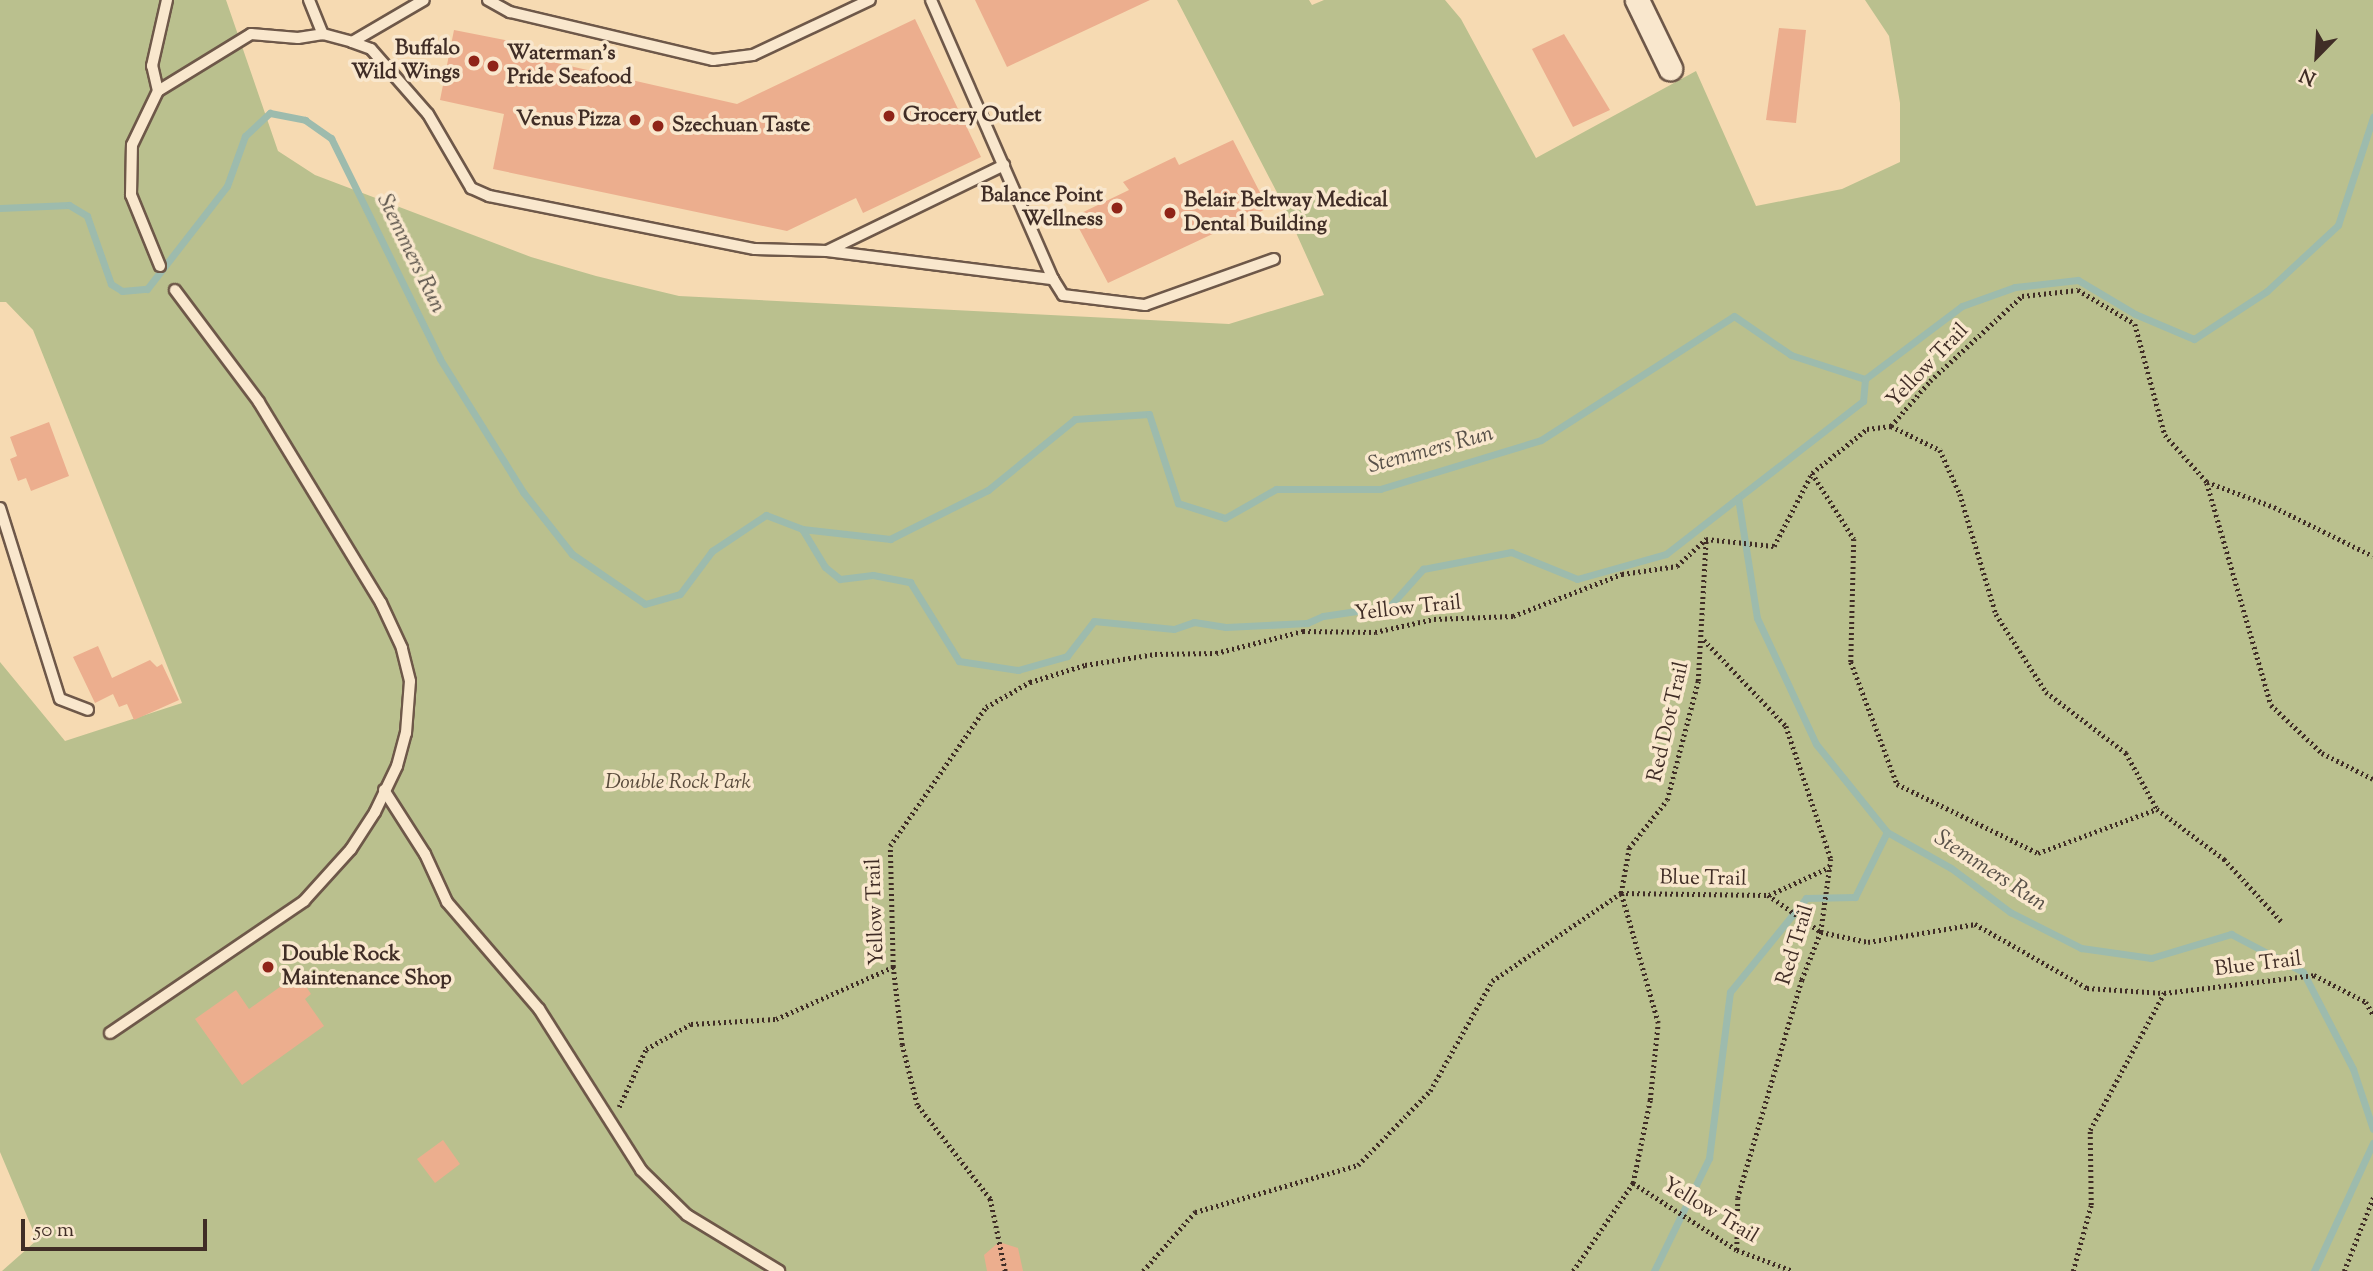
<!DOCTYPE html>
<html>
<head>
<meta charset="utf-8">
<style>
	body { margin:0 }
	#map { position:relative; width:2373px; height:1271px; overflow:hidden; background:#f6dab2; font-family:"Sorts Mill Goudy",serif }
	div>[style] { position:absolute }
	[style*='--x'] { left:calc(var(--x)*1px); top:calc(var(--y)*1px); width:calc(var(--w)*1px); rotate:calc(var(--a)*1deg) }
	.green>* { inset:0; background:#bac08e }
	.stream>* { height:7px; margin:-3.5px; padding:0 3.5px; transform-origin:3.5px; border-radius:3.5px; background:#9dbbad }
	.building>* { inset:0; background:#ecae8e }
	.path>* { height:4.5px; margin-top:-2.25px; transform-origin:0; background:repeating-linear-gradient(90deg,#402d26 0 2px,transparent 0 5.5px) }
	.roads { filter:drop-shadow(2px 0 #6e5849) drop-shadow(-2px 0 #6e5849) drop-shadow(0 2px #6e5849) drop-shadow(0 -2px #6e5849) }
	.lane>* { height:10px; margin:-5px; padding:0 5px; transform-origin:5px; border-radius:5px; background:#f9e7cd }
	.street>* { height:23px; margin:-11.5px; padding:0 11.5px; transform-origin:11.5px; border-radius:11.5px; background:#f9e7cd }
	.dots>* { width:19px; height:19px; translate:-50% -50%; box-sizing:border-box; border:4px solid #f9e7cd; border-radius:50% }
	span { translate:-50% -50%; white-space:nowrap; text-align:center; line-height:1.15; -webkit-text-stroke:7px #f9e7cd; paint-order:stroke }
	.poi-label { font-size:21px; color:#402d26; font-weight:700 }
	.right { translate:-100% -50%; text-align:right }
	.left { translate:0 -50%; text-align:left }
	.street-label { font-size:21px; color:#402d26 }
	.park-label { font-size:21px; color:#584a3b; font-style:italic }
	.water-label { font-size:23px; color:#575048; font-style:italic }
	.north { position:absolute; left:2282px; top:21px; width:70px; height:70px; -webkit-text-stroke:5px #f9e7cd; paint-order:stroke; rotate:204deg; font-size:19px; font-weight:700; line-height:28px; text-align:center; color:#402d26 }
	.north::after { content:''; display:block; margin:auto; width:24px; height:32px; background:#402d26; clip-path:polygon(50% 0,100% 100%,50% 72%,0 100%) }
	.scale { position:absolute; left:21px; top:1219px; width:186px; height:32px; box-sizing:border-box; border:4px solid #402d26; border-top:0; padding-left:9px; font-size:21px; line-height:24px; white-space:nowrap; color:#402d26; -webkit-text-stroke:5px #f9e7cd; paint-order:stroke }
</style>
</head>
<body>
<div id="map">
	<div class="green">
		<i style="clip-path:polygon(0 0,226px 0,278px 151px,315px 175px,531px 257px,596px 276px,679px 296px,1229px 324px,1324px 295px,1284px 206px,1177px 0,1309px 0,1312px 5px,1324px 0,1445px 0,1461px 19px,1536px 158px,1696px 71px,1756px 206px,1842px 189px,1900px 162px,1900px 103px,1889px 36px,1865px 0,2373px 0,2373px 1271px,2px 1271px,37px 1240px,0 1152px,0 662px,65px 741px,182px 703px,33px 330px,6px 302px,0 302px)"></i>
	</div>
	<div class="stream">
		<i style="--x:0;--y:208;--w:69;--a:-2.5"></i>
		<i style="--x:69;--y:205;--w:21;--a:31"></i>
		<i style="--x:87;--y:216;--w:72;--a:70.6"></i>
		<i style="--x:111;--y:284;--w:13;--a:32"></i>
		<i style="--x:122;--y:291;--w:25;--a:-5"></i>
		<i style="--x:147;--y:289;--w:130;--a:-52.2"></i>
		<i style="--x:227;--y:186;--w:53;--a:-70.2"></i>
		<i style="--x:245;--y:136;--w:34;--a:-43"></i>
		<i style="--x:270;--y:113;--w:36;--a:11"></i>
		<i style="--x:305;--y:120;--w:32;--a:35"></i>
		<i style="--x:331;--y:138;--w:246;--a:63.7"></i>
		<i style="--x:440;--y:359;--w:157;--a:58"></i>
		<i style="--x:523;--y:492;--w:79;--a:51.7"></i>
		<i style="--x:572;--y:554;--w:88;--a:34.4"></i>
		<i style="--x:645;--y:604;--w:36;--a:-16"></i>
		<i style="--x:680;--y:594;--w:54;--a:-53.3"></i>
		<i style="--x:712;--y:551;--w:65;--a:-33.7"></i>
		<i style="--x:766;--y:515;--w:39;--a:21"></i>
		<i style="--x:802;--y:529;--w:89;--a:6.5"></i>
		<i style="--x:890;--y:539;--w:110;--a:-26.6"></i>
		<i style="--x:988;--y:490;--w:112;--a:-39.2"></i>
		<i style="--x:1075;--y:419;--w:74;--a:-3.9"></i>
		<i style="--x:1149;--y:414;--w:94;--a:72"></i>
		<i style="--x:1178;--y:503;--w:49;--a:17.7"></i>
		<i style="--x:1225;--y:518;--w:59;--a:-29.6"></i>
		<i style="--x:1276;--y:489;--w:104;--a:0"></i>
		<i style="--x:1380;--y:489;--w:168;--a:-16.9"></i>
		<i style="--x:1541;--y:440;--w:229;--a:-32.7"></i>
		<i style="--x:1734;--y:316;--w:69;--a:34.4"></i>
		<i style="--x:1791;--y:355;--w:78;--a:18"></i>
		<i style="--x:1865;--y:379;--w:22;--a:95"></i>
		<i style="--x:1863;--y:401;--w:158;--a:142.2"></i>
		<i style="--x:1738;--y:498;--w:121;--a:81"></i>
		<i style="--x:1757;--y:618;--w:139;--a:64.9"></i>
		<i style="--x:1816;--y:744;--w:113;--a:51.1"></i>
		<i style="--x:1887;--y:832;--w:73;--a:29.4"></i>
		<i style="--x:1951;--y:868;--w:74;--a:36.7"></i>
		<i style="--x:2010;--y:912;--w:80;--a:26.9"></i>
		<i style="--x:2081;--y:948;--w:71;--a:8.1"></i>
		<i style="--x:2151;--y:958;--w:84;--a:-16.7"></i>
		<i style="--x:2231;--y:934;--w:81;--a:27.8"></i>
		<i style="--x:2303;--y:972;--w:109;--a:62.7"></i>
		<i style="--x:2353;--y:1069;--w:63;--a:71.6"></i>
		<i style="--x:1865;--y:379;--w:121;--a:-37"></i>
		<i style="--x:1962;--y:306;--w:56;--a:-19.7"></i>
		<i style="--x:2015;--y:287;--w:63;--a:-6.3"></i>
		<i style="--x:2078;--y:280;--w:66;--a:30.8"></i>
		<i style="--x:2135;--y:314;--w:64;--a:23"></i>
		<i style="--x:2194;--y:339;--w:87;--a:-33.3"></i>
		<i style="--x:2267;--y:291;--w:97;--a:-42.9"></i>
		<i style="--x:2338;--y:225;--w:114;--a:-72"></i>
		<i style="--x:802;--y:529;--w:44;--a:58.8"></i>
		<i style="--x:825;--y:567;--w:19;--a:39"></i>
		<i style="--x:840;--y:579;--w:33;--a:-7"></i>
		<i style="--x:873;--y:575;--w:38;--a:11"></i>
		<i style="--x:910;--y:582;--w:93;--a:58.2"></i>
		<i style="--x:959;--y:661;--w:60;--a:8.7"></i>
		<i style="--x:1018;--y:670;--w:51;--a:-15.9"></i>
		<i style="--x:1067;--y:656;--w:44;--a:-52.4"></i>
		<i style="--x:1094;--y:621;--w:80;--a:5.7"></i>
		<i style="--x:1174;--y:629;--w:21;--a:-19"></i>
		<i style="--x:1194;--y:622;--w:32;--a:9"></i>
		<i style="--x:1226;--y:627;--w:81;--a:-2.8"></i>
		<i style="--x:1307;--y:623;--w:17;--a:-24"></i>
		<i style="--x:1323;--y:616;--w:68;--a:-8.5"></i>
		<i style="--x:1390;--y:606;--w:50;--a:-48.3"></i>
		<i style="--x:1423;--y:569;--w:90;--a:-10.9"></i>
		<i style="--x:1511;--y:552;--w:71;--a:22.2"></i>
		<i style="--x:1577;--y:579;--w:92;--a:-15.7"></i>
		<i style="--x:1666;--y:554;--w:91;--a:-37.9"></i>
		<i style="--x:1654;--y:1271;--w:126;--a:-64"></i>
		<i style="--x:1709;--y:1158;--w:167;--a:-82.8"></i>
		<i style="--x:1730;--y:992;--w:121;--a:-51"></i>
		<i style="--x:1806;--y:898;--w:49;--a:-1.2"></i>
		<i style="--x:1855;--y:897;--w:72;--a:-63.8"></i>
		<i style="--x:2314;--y:1271;--w:141;--a:-65.3"></i>
	</div>
	<div class="building">
		<i style="clip-path:polygon(975px 0,1150px 0,1007px 67px)"></i>
		<i style="clip-path:polygon(915px 19px,981px 157px,863px 213px,856px 198px,787px 231px,493px 169px,504px 114px,440px 100px,454px 30px,520px 43px,517px 54px,737px 104px)"></i>
		<i style="clip-path:polygon(1779px 28px,1806px 30px,1796px 123px,1766px 120px)"></i>
		<i style="clip-path:polygon(1564px 34px,1610px 110px,1573px 127px,1532px 49px)"></i>
		<i style="clip-path:polygon(1233px 140px,1268px 208px,1108px 283px,1073px 217px,1129px 190px,1123px 182px,1175px 157px,1179px 165px)"></i>
		<i style="clip-path:polygon(49px 422px,69px 476px,31px 491px,26px 478px,18px 481px,10px 459px,17px 456px,10px 437px)"></i>
		<i style="clip-path:polygon(98px 646px,112px 678px,150px 660px,157px 667px,162px 664px,179px 700px,134px 720px,127px 704px,119px 707px,113px 694px,95px 703px,73px 657px)"></i>
		<i style="clip-path:polygon(298px 974px,311px 994px,305px 999px,324px 1026px,242px 1085px,195px 1019px,236px 990px,249px 1009px)"></i>
		<i style="clip-path:polygon(443px 1140px,460px 1164px,435px 1183px,417px 1159px)"></i>
		<i style="clip-path:polygon(999px 1242px,1018px 1248px,1023px 1271px,987px 1271px,984px 1255px)"></i>
	</div>
	<div class="path">
		<i style="--x:1891;--y:426;--w:55;--a:26.1"></i>
		<i style="--x:1940;--y:450;--w:48;--a:65.6"></i>
		<i style="--x:1960;--y:494;--w:125;--a:73.3"></i>
		<i style="--x:1996;--y:614;--w:93;--a:57.3"></i>
		<i style="--x:2046;--y:692;--w:101;--a:37.3"></i>
		<i style="--x:2126;--y:753;--w:64;--a:61"></i>
		<i style="--x:2157;--y:809;--w:84;--a:36.7"></i>
		<i style="--x:2224;--y:859;--w:86;--a:47.4"></i>
		<i style="--x:1812;--y:473;--w:78;--a:57.5"></i>
		<i style="--x:1854;--y:539;--w:123;--a:91.4"></i>
		<i style="--x:1851;--y:662;--w:130;--a:69.3"></i>
		<i style="--x:1897;--y:784;--w:157;--a:26.1"></i>
		<i style="--x:2038;--y:853;--w:127;--a:-20.3"></i>
		<i style="--x:2207;--y:483;--w:231;--a:73.9"></i>
		<i style="--x:2271;--y:705;--w:70;--a:43.3"></i>
		<i style="--x:2322;--y:753;--w:57;--a:27"></i>
		<i style="--x:1704;--y:640;--w:119;--a:46.4"></i>
		<i style="--x:1786;--y:726;--w:140;--a:71.3"></i>
		<i style="--x:1831;--y:859;--w:74;--a:97.8"></i>
		<i style="--x:1821;--y:932;--w:52;--a:111.6"></i>
		<i style="--x:1802;--y:980;--w:227;--a:106.4"></i>
		<i style="--x:1738;--y:1198;--w:52;--a:91.1"></i>
		<i style="--x:1769;--y:895;--w:67;--a:-24.7"></i>
		<i style="--x:619;--y:1107;--w:64;--a:-65"></i>
		<i style="--x:646;--y:1049;--w:51;--a:-29.1"></i>
		<i style="--x:691;--y:1024;--w:85;--a:-3.4"></i>
		<i style="--x:776;--y:1019;--w:128;--a:-24"></i>
		<i style="--x:1633;--y:1183;--w:85;--a:-78.4"></i>
		<i style="--x:1650;--y:1100;--w:77;--a:-84.1"></i>
		<i style="--x:1658;--y:1023;--w:135;--a:-105.9"></i>
		<i style="--x:1621;--y:893;--w:46;--a:-79.9"></i>
		<i style="--x:1629;--y:848;--w:61;--a:-51.6"></i>
		<i style="--x:1667;--y:800;--w:123;--a:-75.4"></i>
		<i style="--x:1698;--y:681;--w:142;--a:-86.8"></i>
		<i style="--x:1005;--y:1271;--w:74;--a:-101.8"></i>
		<i style="--x:990;--y:1199;--w:119;--a:-127.8"></i>
		<i style="--x:917;--y:1105;--w:62;--a:-104"></i>
		<i style="--x:902;--y:1045;--w:79;--a:-96.6"></i>
		<i style="--x:893;--y:967;--w:121;--a:-91.4"></i>
		<i style="--x:890;--y:846;--w:169;--a:-55.4"></i>
		<i style="--x:986;--y:707;--w:51;--a:-29.6"></i>
		<i style="--x:1030;--y:682;--w:58;--a:-17.2"></i>
		<i style="--x:1085;--y:665;--w:71;--a:-8.9"></i>
		<i style="--x:1155;--y:654;--w:61;--a:-0.9"></i>
		<i style="--x:1216;--y:653;--w:90;--a:-14.2"></i>
		<i style="--x:1303;--y:631;--w:72;--a:0.8"></i>
		<i style="--x:1375;--y:632;--w:60;--a:-12.4"></i>
		<i style="--x:1434;--y:619;--w:79;--a:-2.2"></i>
		<i style="--x:1513;--y:616;--w:117;--a:-21.1"></i>
		<i style="--x:1622;--y:574;--w:56;--a:-8.3"></i>
		<i style="--x:1677;--y:566;--w:40;--a:-43"></i>
		<i style="--x:1706;--y:539;--w:68;--a:5.9"></i>
		<i style="--x:1774;--y:546;--w:82;--a:-62.5"></i>
		<i style="--x:1812;--y:473;--w:70;--a:-38.7"></i>
		<i style="--x:1867;--y:429;--w:24;--a:-7"></i>
		<i style="--x:1891;--y:426;--w:60;--a:-49.1"></i>
		<i style="--x:1930;--y:381;--w:125;--a:-42.7"></i>
		<i style="--x:2022;--y:296;--w:56;--a:-6.1"></i>
		<i style="--x:2078;--y:290;--w:66;--a:30.8"></i>
		<i style="--x:2135;--y:324;--w:115;--a:74.9"></i>
		<i style="--x:2165;--y:435;--w:63;--a:48.2"></i>
		<i style="--x:2207;--y:482;--w:72;--a:20.5"></i>
		<i style="--x:2274;--y:507;--w:110;--a:26.3"></i>
		<i style="--x:1143;--y:1271;--w:79;--a:-48.6"></i>
		<i style="--x:1195;--y:1212;--w:170;--a:-16.1"></i>
		<i style="--x:1358;--y:1165;--w:103;--a:-45.8"></i>
		<i style="--x:1430;--y:1091;--w:126;--a:-60.6"></i>
		<i style="--x:1492;--y:981;--w:156;--a:-34.3"></i>
		<i style="--x:1621;--y:893;--w:147;--a:0.8"></i>
		<i style="--x:1768;--y:895;--w:65;--a:34.9"></i>
		<i style="--x:1821;--y:932;--w:48;--a:12"></i>
		<i style="--x:1868;--y:942;--w:109;--a:-9.5"></i>
		<i style="--x:1975;--y:924;--w:129;--a:29.7"></i>
		<i style="--x:2087;--y:988;--w:77;--a:3.7"></i>
		<i style="--x:2164;--y:993;--w:151;--a:-6.8"></i>
		<i style="--x:2314;--y:975;--w:59;--a:27.4"></i>
		<i style="--x:2366;--y:1002;--w:14;--a:60"></i>
		<i style="--x:1573;--y:1271;--w:107;--a:-55.7"></i>
		<i style="--x:1633;--y:1183;--w:124;--a:32.8"></i>
		<i style="--x:1737;--y:1250;--w:60;--a:20.6"></i>
		<i style="--x:2073;--y:1271;--w:68;--a:-74.7"></i>
		<i style="--x:2091;--y:1205;--w:75;--a:-90.8"></i>
		<i style="--x:2090;--y:1130;--w:156;--a:-61.6"></i>
		<i style="--x:2344;--y:1271;--w:79;--a:-68.3"></i>
	</div>
	<div class="roads">
		<div class="lane">
			<i style="--x:309;--y:0;--w:37;--a:68"></i>
			<i style="--x:488;--y:0;--w:25;--a:29"></i>
			<i style="--x:510;--y:12;--w:209;--a:13.3"></i>
			<i style="--x:713;--y:60;--w:40;--a:-7.1"></i>
			<i style="--x:753;--y:55;--w:129;--a:-25.2"></i>
			<i style="--x:931;--y:0;--w:305;--a:66.4"></i>
			<i style="--x:352;--y:42;--w:20;--a:20"></i>
			<i style="--x:371;--y:49;--w:86;--a:48.8"></i>
			<i style="--x:428;--y:114;--w:86;--a:59.8"></i>
			<i style="--x:471;--y:188;--w:20;--a:24"></i>
			<i style="--x:489;--y:196;--w:271;--a:11.3"></i>
			<i style="--x:755;--y:249;--w:72;--a:1.6"></i>
			<i style="--x:827;--y:251;--w:197;--a:-25.9"></i>
			<i style="--x:158;--y:91;--w:109;--a:-31.5"></i>
			<i style="--x:251;--y:34;--w:47;--a:4.9"></i>
			<i style="--x:298;--y:38;--w:25;--a:-9"></i>
			<i style="--x:323;--y:34;--w:30;--a:15"></i>
			<i style="--x:352;--y:42;--w:83;--a:-30.3"></i>
			<i style="--x:827;--y:251;--w:228;--a:7.1"></i>
			<i style="--x:1053;--y:279;--w:19;--a:58"></i>
			<i style="--x:1063;--y:295;--w:83;--a:7"></i>
			<i style="--x:1145;--y:305;--w:137;--a:-19.6"></i>
			<i style="--x:160;--y:266;--w:77;--a:-112.2"></i>
			<i style="--x:131;--y:195;--w:50;--a:-88.9"></i>
			<i style="--x:132;--y:145;--w:60;--a:-64.3"></i>
			<i style="--x:158;--y:91;--w:26;--a:-103"></i>
			<i style="--x:152;--y:66;--w:68;--a:-77.2"></i>
			<i style="--x:0;--y:508;--w:200;--a:72.6"></i>
			<i style="--x:60;--y:699;--w:30;--a:21"></i>
			<i style="--x:384;--y:790;--w:76;--a:57.4"></i>
			<i style="--x:425;--y:854;--w:53;--a:65.4"></i>
			<i style="--x:447;--y:902;--w:141;--a:49.3"></i>
			<i style="--x:539;--y:1009;--w:191;--a:57.6"></i>
			<i style="--x:641;--y:1170;--w:64;--a:44.4"></i>
			<i style="--x:687;--y:1215;--w:108;--a:31.3"></i>
			<i style="--x:110;--y:1033;--w:235;--a:-34.2"></i>
			<i style="--x:304;--y:901;--w:70;--a:-47.9"></i>
			<i style="--x:351;--y:849;--w:44;--a:-57"></i>
			<i style="--x:375;--y:812;--w:51;--a:-64.4"></i>
			<i style="--x:397;--y:766;--w:34;--a:-75"></i>
			<i style="--x:406;--y:733;--w:52;--a:-85.6"></i>
			<i style="--x:410;--y:681;--w:34;--a:-104"></i>
			<i style="--x:402;--y:648;--w:50;--a:-115"></i>
			<i style="--x:381;--y:603;--w:235;--a:-121.3"></i>
			<i style="--x:259;--y:402;--w:140;--a:-126.9"></i>
		</div>
		<div class="street">
			<i style="--x:1637;--y:0;--w:76;--a:64.1"></i>
		</div>
	</div>
	<div class="dots">
		<i style="left:474px;top:61px;background:#8f2418"></i>
		<i style="left:493px;top:66px;background:#8f2418"></i>
		<i style="left:889px;top:116px;background:#8f2418"></i>
		<i style="left:635px;top:120px;background:#8f2418"></i>
		<i style="left:658px;top:126px;background:#8f2418"></i>
		<i style="left:1117px;top:208px;background:#8f2418"></i>
		<i style="left:1170px;top:213px;background:#8f2418"></i>
		<i style="left:268px;top:967px;background:#8f2418"></i>
	</div>
	<div class="poi-label">
		<span class="right" style="left:460px;top:61px">Buffalo<br>Wild Wings</span>
		<span class="left" style="left:507px;top:66px">Waterman’s<br>Pride Seafood</span>
		<span class="left" style="left:903px;top:116px">Grocery Outlet</span>
		<span class="right" style="left:621px;top:120px">Venus Pizza</span>
		<span class="left" style="left:672px;top:126px">Szechuan Taste</span>
		<span class="right" style="left:1103px;top:208px">Balance Point<br>Wellness</span>
		<span class="left" style="left:1184px;top:213px">Belair Beltway Medical<br>Dental Building</span>
		<span class="left" style="left:282px;top:967px">Double Rock<br>Maintenance Shop</span>
	</div>
	<div class="street-label">
		<span style="left:1928px;top:366px;rotate:-46deg">Yellow Trail</span>
		<span style="left:1408px;top:609px;rotate:-6deg">Yellow Trail</span>
		<span style="left:1669px;top:722px;rotate:-77deg">Red Dot Trail</span>
		<span style="left:1703px;top:879px;rotate:1deg">Blue Trail</span>
		<span style="left:876px;top:912px;rotate:-92deg">Yellow Trail</span>
		<span style="left:1796px;top:945px;rotate:-73deg">Red Trail</span>
		<span style="left:2258px;top:965px;rotate:-7deg">Blue Trail</span>
		<span style="left:1710px;top:1211px;rotate:31deg">Yellow Trail</span>
	</div>
	<div class="park-label">
		<span style="left:678px;top:783px">Double Rock Park</span>
	</div>
	<div class="water-label">
		<span style="left:410px;top:254px;rotate:64deg">Stemmers Run</span>
		<span style="left:1431px;top:451px;rotate:-15deg">Stemmers Run</span>
		<span style="left:1990px;top:872px;rotate:33deg">Stemmers Run</span>
	</div>
	<div class="north">N</div>
	<div class="scale">50 m</div>
</div>
</body>
</html>
